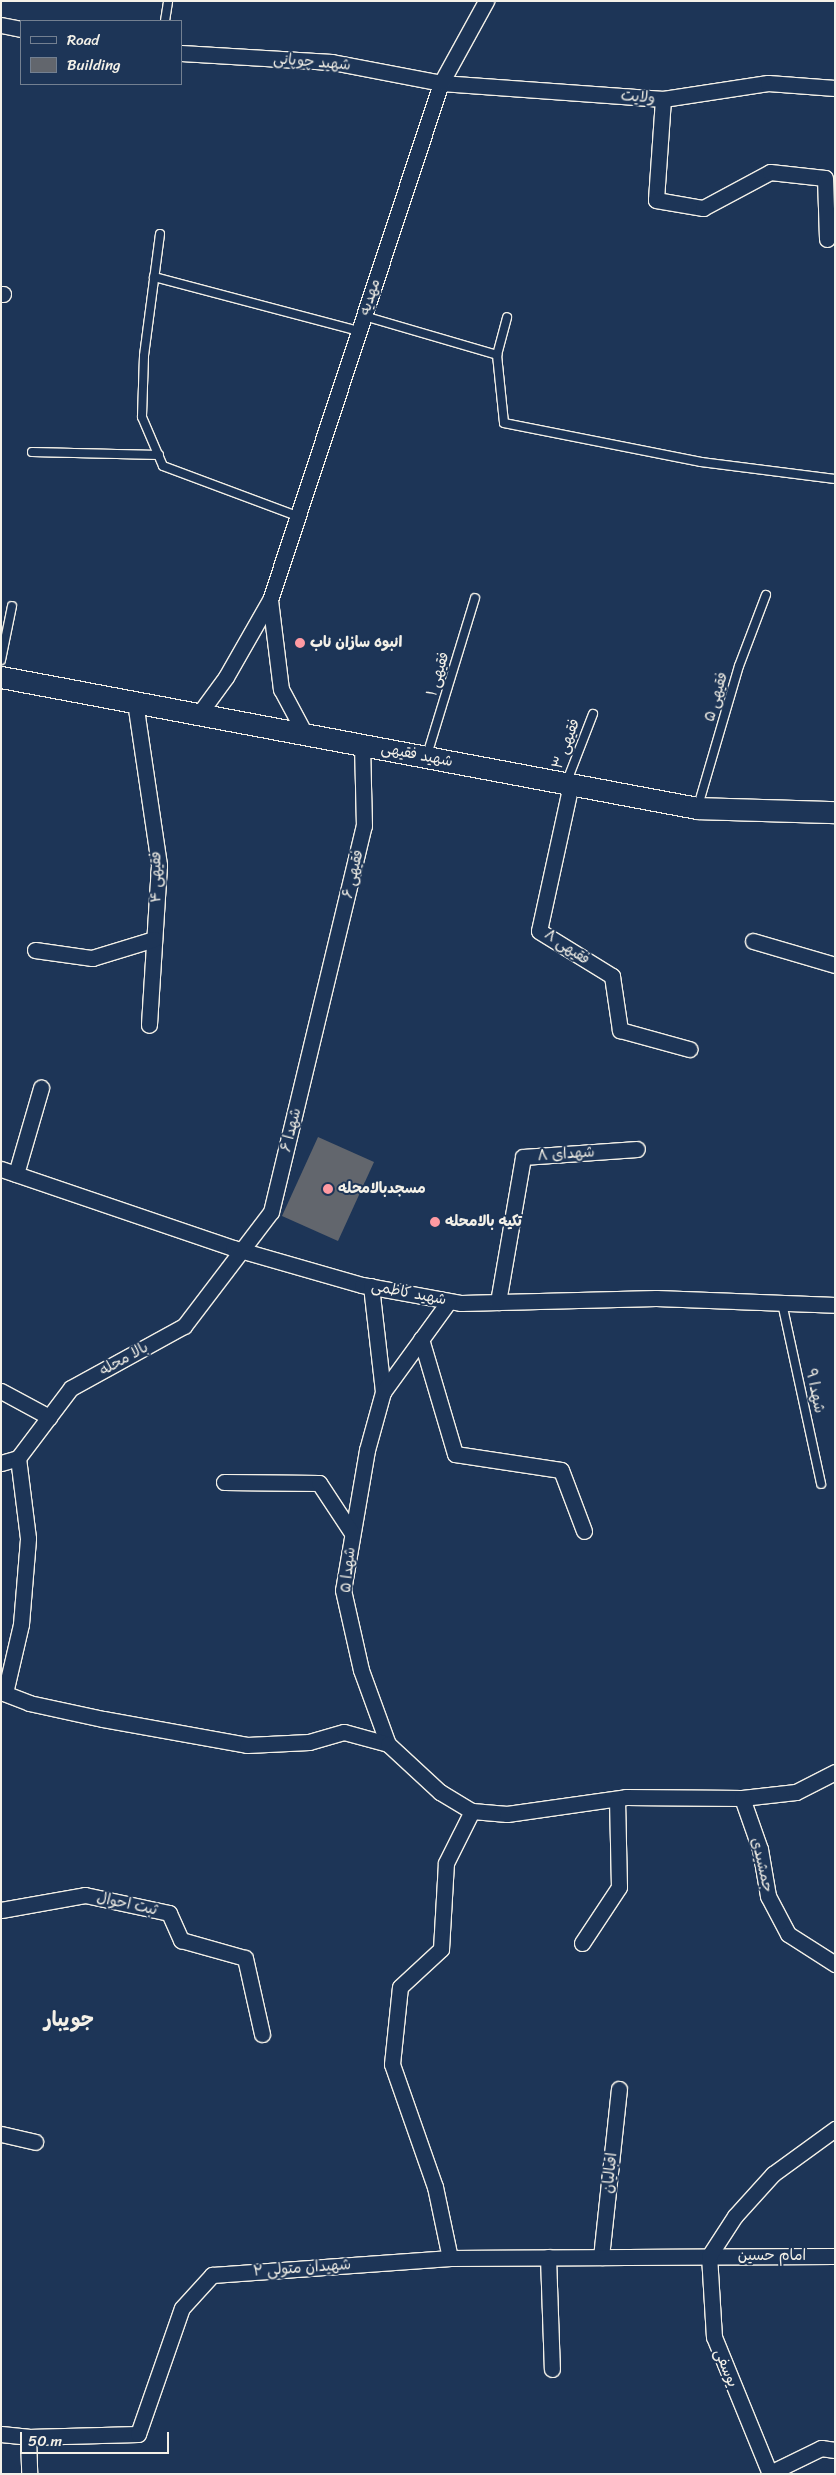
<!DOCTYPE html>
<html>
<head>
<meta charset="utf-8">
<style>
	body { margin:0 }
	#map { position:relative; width:836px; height:2475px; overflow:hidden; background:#1d3557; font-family:Sriracha,"Playpen Sans Arabic",sans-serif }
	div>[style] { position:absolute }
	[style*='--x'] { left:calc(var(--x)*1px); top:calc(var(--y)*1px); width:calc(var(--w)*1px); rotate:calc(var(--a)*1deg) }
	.building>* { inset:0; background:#62666d }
	.roads { filter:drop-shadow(1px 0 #f4f1e8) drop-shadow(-1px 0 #f4f1e8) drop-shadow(0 1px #f4f1e8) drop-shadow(0 -1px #f4f1e8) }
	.service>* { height:8px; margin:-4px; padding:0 4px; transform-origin:4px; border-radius:4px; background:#1d3557 }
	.minor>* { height:15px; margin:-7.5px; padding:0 7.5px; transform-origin:7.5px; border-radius:7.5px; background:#1d3557 }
	.secondary>* { height:21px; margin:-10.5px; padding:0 10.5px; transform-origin:10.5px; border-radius:10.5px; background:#1d3557 }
	.dots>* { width:14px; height:14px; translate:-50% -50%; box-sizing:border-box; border:2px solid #1d3557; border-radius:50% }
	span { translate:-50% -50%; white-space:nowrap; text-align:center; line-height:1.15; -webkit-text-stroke:4px #1d3557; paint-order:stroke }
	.street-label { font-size:15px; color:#f4f1e8 }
	.poi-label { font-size:15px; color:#f4f1e8; font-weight:700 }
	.left { translate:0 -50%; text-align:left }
	.district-label { font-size:20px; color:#f4f1e8; font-weight:700 }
	.frame { position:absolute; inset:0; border:2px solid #f4f1e8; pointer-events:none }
	.legend { position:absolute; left:20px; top:20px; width:162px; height:65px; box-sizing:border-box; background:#1d3557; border:1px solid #738091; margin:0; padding:6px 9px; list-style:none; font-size:15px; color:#f4f1e8 }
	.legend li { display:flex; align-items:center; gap:10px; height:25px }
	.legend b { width:25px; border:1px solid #738091 }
	.scale { position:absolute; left:20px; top:2432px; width:149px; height:22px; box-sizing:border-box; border:2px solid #f4f1e8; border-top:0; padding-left:6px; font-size:15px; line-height:18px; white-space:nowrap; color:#f4f1e8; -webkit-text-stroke:4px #1d3557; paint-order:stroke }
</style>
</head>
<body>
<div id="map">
	<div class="building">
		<i style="clip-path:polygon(318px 1137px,374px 1162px,338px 1241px,282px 1216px)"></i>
	</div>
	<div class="roads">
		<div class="service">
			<i style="--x:165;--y:21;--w:20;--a:-81"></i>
			<i style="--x:160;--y:234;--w:123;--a:97.5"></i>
			<i style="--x:144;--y:356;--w:61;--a:91.9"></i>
			<i style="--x:142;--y:417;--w:53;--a:66.8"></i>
			<i style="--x:163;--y:466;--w:143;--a:20.5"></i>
			<i style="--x:154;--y:277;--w:211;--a:14.8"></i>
			<i style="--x:364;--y:316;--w:139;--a:16.3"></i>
			<i style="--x:497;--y:355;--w:68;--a:84.1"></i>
			<i style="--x:504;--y:423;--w:201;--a:11.2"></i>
			<i style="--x:701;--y:462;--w:135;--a:7.2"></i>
			<i style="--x:497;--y:355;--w:39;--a:-75"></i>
			<i style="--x:32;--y:452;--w:127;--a:1.4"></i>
			<i style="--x:1;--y:660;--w:55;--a:-78.5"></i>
			<i style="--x:427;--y:755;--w:164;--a:-73"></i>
			<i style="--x:567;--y:781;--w:72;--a:-68.8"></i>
			<i style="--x:698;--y:806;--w:146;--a:-73.7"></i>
			<i style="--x:739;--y:666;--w:76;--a:-69.2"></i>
			<i style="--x:782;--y:1303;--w:185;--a:77.8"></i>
		</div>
		<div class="minor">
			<i style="--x:1;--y:25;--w:20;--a:11"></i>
			<i style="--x:181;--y:53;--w:151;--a:3.4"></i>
			<i style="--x:332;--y:62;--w:111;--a:10.9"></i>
			<i style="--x:441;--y:83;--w:223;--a:4.1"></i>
			<i style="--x:663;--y:99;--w:106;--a:-8.7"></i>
			<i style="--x:768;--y:83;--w:67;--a:4.3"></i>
			<i style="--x:663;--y:99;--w:101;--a:94"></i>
			<i style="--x:656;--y:200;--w:48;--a:9.7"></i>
			<i style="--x:703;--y:208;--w:76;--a:-28.2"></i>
			<i style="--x:770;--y:172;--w:55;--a:6.2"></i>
			<i style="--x:825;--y:178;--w:61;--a:88.1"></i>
			<i style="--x:1;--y:294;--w:2;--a:0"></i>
			<i style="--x:270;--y:600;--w:90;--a:83"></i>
			<i style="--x:281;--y:689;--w:51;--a:61.9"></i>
			<i style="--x:135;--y:702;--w:165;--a:81.6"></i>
			<i style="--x:159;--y:865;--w:160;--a:93.6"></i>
			<i style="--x:199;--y:714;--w:46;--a:-53.9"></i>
			<i style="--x:226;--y:677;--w:89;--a:-60.3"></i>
			<i style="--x:270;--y:600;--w:545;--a:-71.7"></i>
			<i style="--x:441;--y:83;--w:94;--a:-61.2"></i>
			<i style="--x:571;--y:784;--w:150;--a:102.3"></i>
			<i style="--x:539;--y:931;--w:86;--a:31.7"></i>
			<i style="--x:612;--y:976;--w:55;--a:81.6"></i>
			<i style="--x:620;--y:1030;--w:72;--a:15.4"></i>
			<i style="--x:753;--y:941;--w:85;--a:16.3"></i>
			<i style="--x:35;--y:950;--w:58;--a:8"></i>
			<i style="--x:92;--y:958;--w:65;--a:-17"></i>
			<i style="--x:1;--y:1169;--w:245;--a:18.8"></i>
			<i style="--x:233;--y:1248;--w:134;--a:16"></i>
			<i style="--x:362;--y:1285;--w:101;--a:10.3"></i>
			<i style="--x:461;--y:1303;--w:195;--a:-1.5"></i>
			<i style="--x:656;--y:1298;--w:179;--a:2.2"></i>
			<i style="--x:16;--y:1174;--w:90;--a:-73.8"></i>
			<i style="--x:371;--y:1286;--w:107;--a:83.5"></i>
			<i style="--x:383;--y:1392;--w:60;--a:105.4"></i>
			<i style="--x:367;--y:1450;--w:142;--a:99.7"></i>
			<i style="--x:343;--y:1590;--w:82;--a:77.3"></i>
			<i style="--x:361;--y:1670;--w:79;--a:70"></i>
			<i style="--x:498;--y:1302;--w:147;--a:-80.2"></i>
			<i style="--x:523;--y:1157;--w:114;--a:-4"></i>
			<i style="--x:421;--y:1339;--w:120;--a:73.5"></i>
			<i style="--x:455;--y:1454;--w:107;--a:8.6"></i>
			<i style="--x:561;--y:1470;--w:65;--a:69.3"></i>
			<i style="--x:1;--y:1391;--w:55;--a:28.4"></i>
			<i style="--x:383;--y:1392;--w:112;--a:-54"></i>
			<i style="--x:1;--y:1463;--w:18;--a:-16"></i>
			<i style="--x:18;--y:1458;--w:88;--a:-52.9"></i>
			<i style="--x:71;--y:1388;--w:129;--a:-28.8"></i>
			<i style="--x:184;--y:1326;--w:143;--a:-52.7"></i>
			<i style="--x:271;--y:1212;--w:397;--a:-76.5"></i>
			<i style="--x:364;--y:826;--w:81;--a:-91.4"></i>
			<i style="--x:224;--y:1482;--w:95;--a:0.6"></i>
			<i style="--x:319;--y:1483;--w:60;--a:56.6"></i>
			<i style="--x:1;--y:1692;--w:30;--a:21"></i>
			<i style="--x:29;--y:1703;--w:76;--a:12.2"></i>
			<i style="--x:103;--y:1719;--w:146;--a:10.2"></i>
			<i style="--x:247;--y:1745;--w:62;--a:-2.8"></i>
			<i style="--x:309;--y:1742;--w:36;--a:-16"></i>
			<i style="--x:344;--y:1732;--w:46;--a:15.3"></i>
			<i style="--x:388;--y:1744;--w:71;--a:42.7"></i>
			<i style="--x:440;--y:1792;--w:37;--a:31"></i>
			<i style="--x:472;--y:1811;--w:35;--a:5"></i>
			<i style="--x:507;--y:1814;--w:120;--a:-8.1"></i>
			<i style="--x:626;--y:1797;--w:116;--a:0.5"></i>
			<i style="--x:742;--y:1798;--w:54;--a:-6.3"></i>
			<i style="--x:796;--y:1792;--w:44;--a:-27.1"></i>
			<i style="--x:5;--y:1693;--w:71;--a:-76.9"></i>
			<i style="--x:21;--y:1624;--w:86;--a:-85.3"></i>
			<i style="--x:28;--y:1538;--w:81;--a:-97.1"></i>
			<i style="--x:742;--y:1798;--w:54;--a:70.6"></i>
			<i style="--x:760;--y:1849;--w:48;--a:80.3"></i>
			<i style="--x:768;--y:1896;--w:43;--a:62.2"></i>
			<i style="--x:788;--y:1934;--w:56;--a:32.6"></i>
			<i style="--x:1;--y:1910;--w:85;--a:-10.1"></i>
			<i style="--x:85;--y:1895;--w:86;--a:12.1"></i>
			<i style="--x:169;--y:1913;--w:30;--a:66"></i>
			<i style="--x:181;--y:1940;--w:66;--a:15.7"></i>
			<i style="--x:245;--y:1958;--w:78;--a:77.4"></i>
			<i style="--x:582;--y:1943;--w:67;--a:-56.5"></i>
			<i style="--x:619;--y:1887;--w:88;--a:-91.3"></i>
			<i style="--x:1;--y:2134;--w:35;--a:13"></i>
			<i style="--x:548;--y:2257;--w:112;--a:88"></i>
			<i style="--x:601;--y:2257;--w:169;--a:-83.9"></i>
			<i style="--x:450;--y:2258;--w:73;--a:-101.9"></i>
			<i style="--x:435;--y:2187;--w:130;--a:-109.3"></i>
			<i style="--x:392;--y:2064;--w:77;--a:-84.1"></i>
			<i style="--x:400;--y:1987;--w:56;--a:-42.8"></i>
			<i style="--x:441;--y:1949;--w:86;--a:-86.7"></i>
			<i style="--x:446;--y:1863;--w:58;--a:-63.4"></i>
			<i style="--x:1;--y:2434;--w:27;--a:6"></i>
			<i style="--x:28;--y:2437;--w:110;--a:-1.6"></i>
			<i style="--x:138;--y:2434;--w:133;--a:-70.8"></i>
			<i style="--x:182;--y:2308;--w:45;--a:-47.7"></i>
			<i style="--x:212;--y:2275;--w:239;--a:-4.1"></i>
			<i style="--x:450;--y:2258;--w:385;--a:-0.3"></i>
			<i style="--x:28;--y:2437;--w:37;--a:88"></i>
			<i style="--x:770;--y:2473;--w:57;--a:-26.1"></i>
			<i style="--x:821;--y:2448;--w:14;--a:8"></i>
			<i style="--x:770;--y:2474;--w:148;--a:-112.2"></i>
			<i style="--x:714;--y:2337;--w:81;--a:-93.5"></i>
			<i style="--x:709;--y:2256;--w:48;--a:-57"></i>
			<i style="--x:735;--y:2216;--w:57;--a:-47.9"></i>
			<i style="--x:773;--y:2174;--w:77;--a:-36"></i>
		</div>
		<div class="secondary">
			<i style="--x:1;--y:677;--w:708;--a:10.66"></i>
			<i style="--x:697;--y:808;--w:138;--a:1.7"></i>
		</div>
	</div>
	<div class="dots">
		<i style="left:300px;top:643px;background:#ff9aa2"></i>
		<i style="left:328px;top:1189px;background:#ff9aa2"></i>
		<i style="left:435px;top:1222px;background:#ff9aa2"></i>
	</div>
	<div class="street-label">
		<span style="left:312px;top:62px;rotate:5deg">شهید چوپانی</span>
		<span style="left:638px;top:97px;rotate:4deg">ولایت</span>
		<span style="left:370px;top:297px;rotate:-72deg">مهدیه</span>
		<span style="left:438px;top:674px;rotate:-73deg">فقیهی ۱</span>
		<span style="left:716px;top:697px;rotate:-74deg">فقیهی ۵</span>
		<span style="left:566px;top:744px;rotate:-69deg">فقیهی ۳</span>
		<span style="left:417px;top:755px;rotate:11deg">شهید فقیهی</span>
		<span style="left:353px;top:874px;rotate:-77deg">فقیهی ۶</span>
		<span style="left:156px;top:877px;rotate:-90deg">فقیهی ۴</span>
		<span style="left:567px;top:947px;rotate:34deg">فقیهی ۸</span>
		<span style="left:291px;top:1130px;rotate:-76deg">شهدا ۶</span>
		<span style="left:566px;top:1154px;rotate:-4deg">شهدای ۸</span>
		<span style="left:409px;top:1293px;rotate:11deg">شهید کاظمی</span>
		<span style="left:124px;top:1359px;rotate:-29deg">بالا محله</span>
		<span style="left:815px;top:1391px;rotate:78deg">شهدا ۹</span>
		<span style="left:348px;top:1570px;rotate:-84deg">شهدا ۵</span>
		<span style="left:762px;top:1865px;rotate:77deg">جمشیدی</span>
		<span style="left:127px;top:1904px;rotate:12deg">ثبت احوال</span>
		<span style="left:610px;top:2173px;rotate:-84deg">اقبالیان</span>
		<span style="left:772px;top:2256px">امام حسین</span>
		<span style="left:302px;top:2268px;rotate:-4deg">شهیدان متولی ۲</span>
		<span style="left:726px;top:2368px;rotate:68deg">یوسفی</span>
	</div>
	<div class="poi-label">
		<span class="left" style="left:310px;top:643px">انبوه سازان ناب</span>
		<span class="left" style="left:338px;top:1189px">مسجدبالامحله</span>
		<span class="left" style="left:445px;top:1222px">تکیه بالامحله</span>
	</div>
	<div class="district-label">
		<span style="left:69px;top:2019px">جویبار</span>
	</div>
	<div class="frame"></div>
	<ul class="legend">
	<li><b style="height:6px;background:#1d3557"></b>Road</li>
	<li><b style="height:14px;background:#62666d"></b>Building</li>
	</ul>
	<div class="scale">50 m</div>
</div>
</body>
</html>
